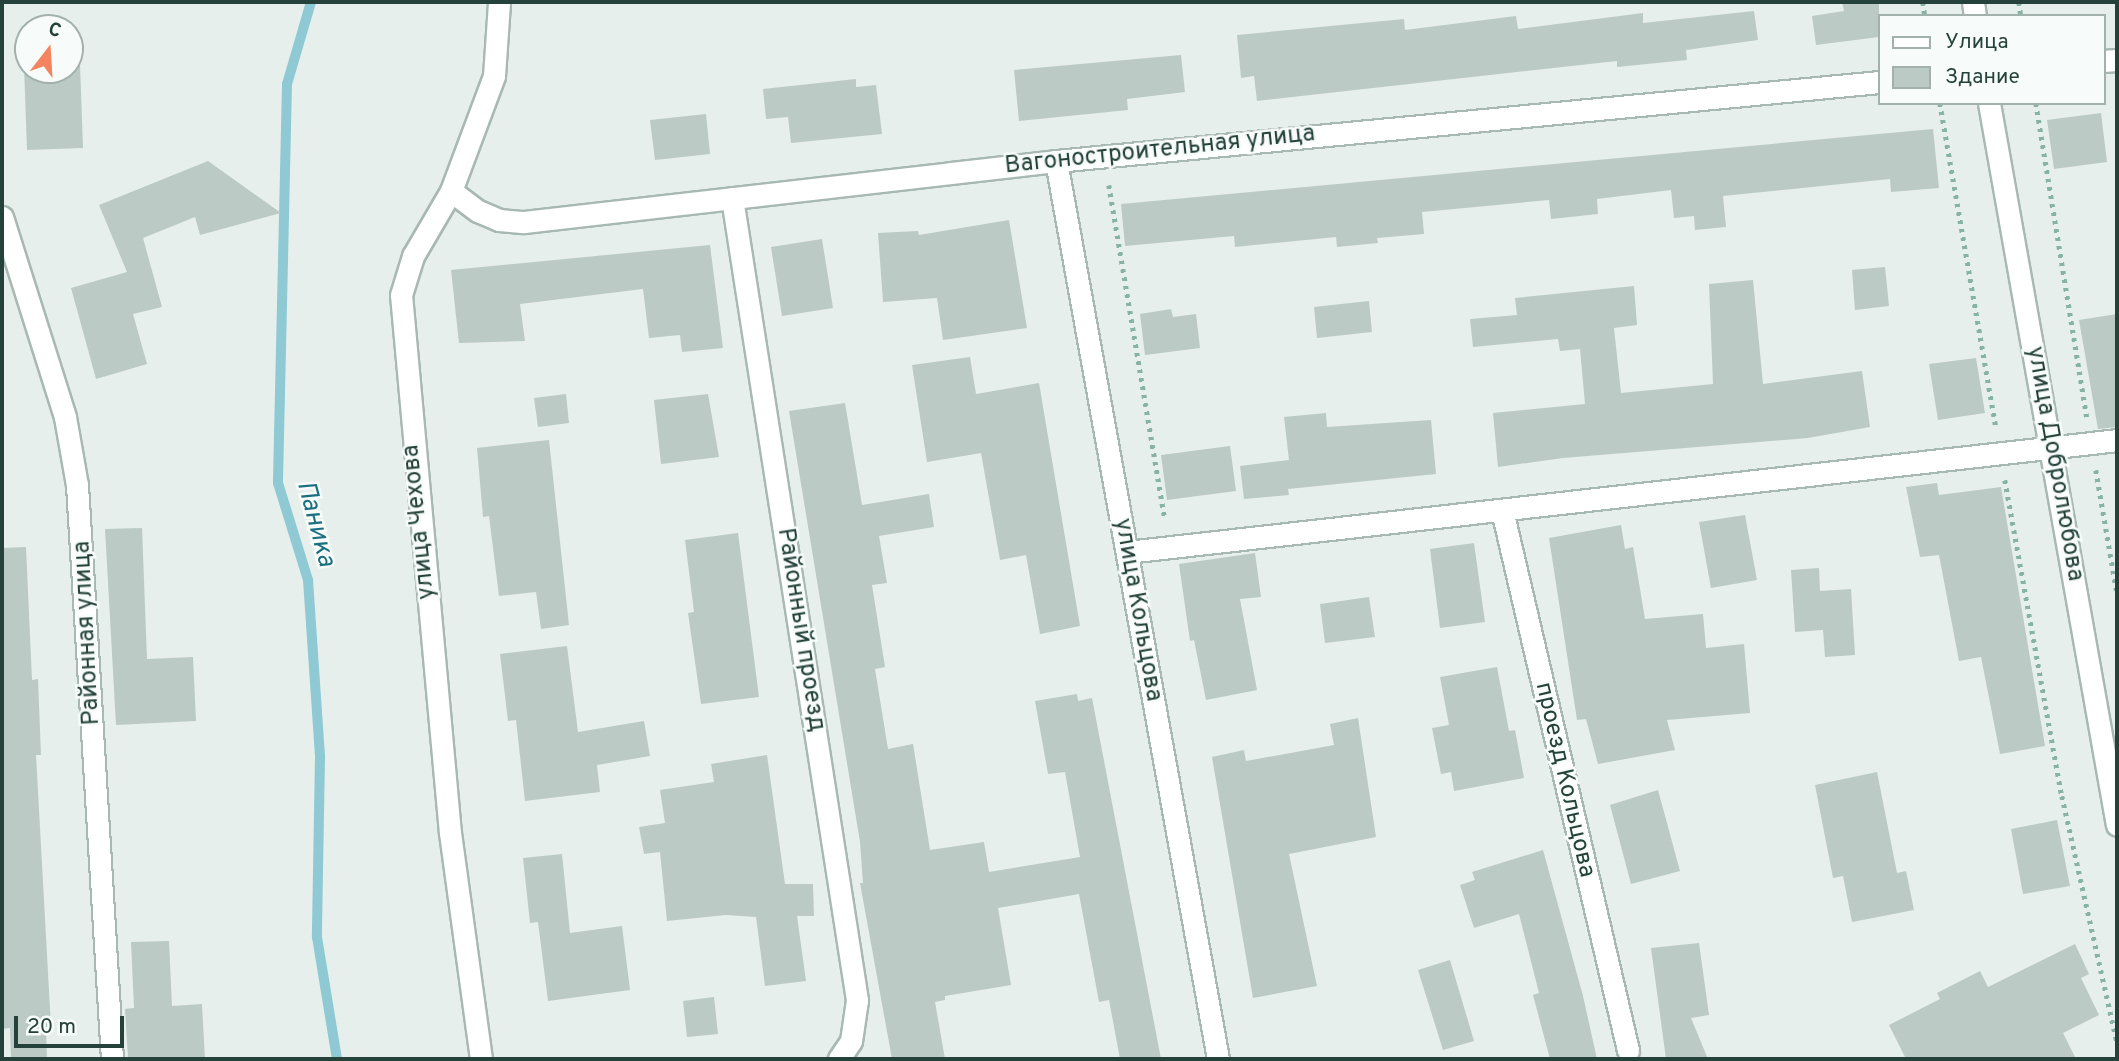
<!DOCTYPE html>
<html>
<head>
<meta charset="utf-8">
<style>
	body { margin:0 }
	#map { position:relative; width:2119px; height:1061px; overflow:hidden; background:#e6efeb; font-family:Overpass,sans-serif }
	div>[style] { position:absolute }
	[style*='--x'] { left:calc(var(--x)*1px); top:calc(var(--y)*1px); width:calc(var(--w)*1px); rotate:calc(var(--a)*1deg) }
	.stream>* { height:10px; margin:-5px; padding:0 5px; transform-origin:5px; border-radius:5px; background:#8ec9d4 }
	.building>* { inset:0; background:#bbcac4 }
	.path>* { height:4.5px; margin-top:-2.25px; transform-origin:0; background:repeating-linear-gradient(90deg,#86b3a5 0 3.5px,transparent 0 8.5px) }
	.roads { filter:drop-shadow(2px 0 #a8b8b2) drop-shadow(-2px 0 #a8b8b2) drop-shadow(0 2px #a8b8b2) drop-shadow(0 -2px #a8b8b2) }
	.minor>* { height:21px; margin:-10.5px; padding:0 10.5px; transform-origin:10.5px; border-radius:10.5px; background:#fff }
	span { translate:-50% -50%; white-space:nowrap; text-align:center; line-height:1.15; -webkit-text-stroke:5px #f7fbf9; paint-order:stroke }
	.street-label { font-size:24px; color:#24423a }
	.water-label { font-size:26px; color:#1c6f80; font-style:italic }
	.frame { position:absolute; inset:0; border:4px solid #24423a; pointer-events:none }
	.legend { position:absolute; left:1878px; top:14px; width:228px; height:91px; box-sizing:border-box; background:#f7fbf9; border:2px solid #a3b1ad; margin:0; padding:9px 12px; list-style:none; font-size:21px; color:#24423a }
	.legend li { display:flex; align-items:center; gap:14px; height:35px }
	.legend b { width:35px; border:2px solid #a3b1ad }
	.north { position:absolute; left:14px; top:14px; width:70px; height:70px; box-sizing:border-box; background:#f7fbf9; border:2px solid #a3b1ad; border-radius:50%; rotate:17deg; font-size:19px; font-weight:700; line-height:28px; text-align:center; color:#24423a }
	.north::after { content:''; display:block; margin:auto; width:24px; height:32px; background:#f4845f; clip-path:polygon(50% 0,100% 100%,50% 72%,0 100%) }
	.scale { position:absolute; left:14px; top:1016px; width:110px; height:32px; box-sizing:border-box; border:4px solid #24423a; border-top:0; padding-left:9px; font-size:21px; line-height:24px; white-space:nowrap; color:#24423a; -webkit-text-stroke:5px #f7fbf9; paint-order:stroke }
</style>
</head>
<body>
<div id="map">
	<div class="stream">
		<i style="--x:311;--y:2;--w:85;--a:106.3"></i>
		<i style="--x:287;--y:84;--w:399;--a:91.3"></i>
		<i style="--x:278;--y:483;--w:102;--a:72.8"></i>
		<i style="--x:308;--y:580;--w:177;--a:86.1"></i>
		<i style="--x:320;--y:757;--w:180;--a:91"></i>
		<i style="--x:317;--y:937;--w:124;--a:80.7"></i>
	</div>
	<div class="building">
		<i style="clip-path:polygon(1842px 2px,1879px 2px,1879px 37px,1816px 45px,1812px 16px,1844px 11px)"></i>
		<i style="clip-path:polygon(1754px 11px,1758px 40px,1686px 50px,1687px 60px,1617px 67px,1617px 61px,1257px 101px,1254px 76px,1241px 78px,1237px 35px,1404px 19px,1405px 30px,1516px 16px,1518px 29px,1643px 13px,1643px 23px)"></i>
		<i style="clip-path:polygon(1181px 55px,1185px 92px,1127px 99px,1128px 110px,1019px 121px,1014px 70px)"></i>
		<i style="clip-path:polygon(70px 64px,80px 64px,83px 148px,27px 150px,24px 66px,28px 70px,70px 70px)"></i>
		<i style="clip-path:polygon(856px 79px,856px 87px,876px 85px,882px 134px,791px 143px,788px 117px,766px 119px,763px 89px)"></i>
		<i style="clip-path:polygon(2101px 113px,2107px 162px,2054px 169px,2047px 120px)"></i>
		<i style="clip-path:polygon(706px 114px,710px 154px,655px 160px,650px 120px)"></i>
		<i style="clip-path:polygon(1933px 129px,1939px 188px,1891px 192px,1890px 179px,1723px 196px,1726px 227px,1695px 230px,1694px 216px,1674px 218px,1671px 190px,1597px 199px,1598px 214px,1551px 219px,1549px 200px,1422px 212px,1424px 234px,1377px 238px,1378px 243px,1337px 247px,1336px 237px,1235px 247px,1234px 236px,1125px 246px,1121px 204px)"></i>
		<i style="clip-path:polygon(208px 161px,281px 213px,200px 235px,195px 217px,143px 238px,162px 307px,133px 314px,147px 364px,96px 379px,71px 288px,127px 272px,99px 205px)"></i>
		<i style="clip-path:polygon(1009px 220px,1027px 328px,943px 340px,937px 298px,883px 302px,878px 233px,918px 231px,919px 235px)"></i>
		<i style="clip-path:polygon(822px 239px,833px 308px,782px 316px,771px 247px)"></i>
		<i style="clip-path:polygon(710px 245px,723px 348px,682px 352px,680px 335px,649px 338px,643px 289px,520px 304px,525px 341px,459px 343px,451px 270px)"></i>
		<i style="clip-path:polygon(1885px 267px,1889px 306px,1855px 310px,1852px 270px)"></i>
		<i style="clip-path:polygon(1753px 280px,1763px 384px,1862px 371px,1870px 427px,1808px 438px,1563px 458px,1498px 467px,1493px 413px,1585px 404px,1580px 349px,1560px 351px,1558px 339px,1473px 347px,1470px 319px,1517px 315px,1515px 298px,1634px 286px,1637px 325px,1614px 328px,1621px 393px,1713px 384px,1709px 284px)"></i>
		<i style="clip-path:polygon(1369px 301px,1372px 332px,1317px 338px,1314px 307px)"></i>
		<i style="clip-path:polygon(1171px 309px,1173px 317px,1196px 314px,1200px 348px,1145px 355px,1140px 314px)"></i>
		<i style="clip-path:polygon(2117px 314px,2117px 427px,2098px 429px,2079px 320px)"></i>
		<i style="clip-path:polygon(970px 357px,976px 394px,1039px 383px,1080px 626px,1040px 634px,1026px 555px,1000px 560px,981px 453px,927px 462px,912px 365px)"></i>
		<i style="clip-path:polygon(1976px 358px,1985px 413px,1938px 420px,1929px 364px)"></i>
		<i style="clip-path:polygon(566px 394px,569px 423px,538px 427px,534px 398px)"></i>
		<i style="clip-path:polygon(708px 394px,719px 457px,661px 464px,654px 400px)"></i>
		<i style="clip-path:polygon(845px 403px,862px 505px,929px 494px,934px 527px,879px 536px,887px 583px,872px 585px,885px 667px,875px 669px,888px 749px,913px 744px,930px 850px,984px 842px,989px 872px,1080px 857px,1065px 772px,1048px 774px,1035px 701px,1077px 694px,1078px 701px,1092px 698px,1161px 1059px,1120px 1059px,1109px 1000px,1099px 1002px,1079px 894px,998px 908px,1011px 985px,945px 996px,945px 1000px,935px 1002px,945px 1059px,892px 1059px,860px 883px,863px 883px,860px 842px,789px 411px)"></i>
		<i style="clip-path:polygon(1326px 413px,1327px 427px,1431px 420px,1436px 474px,1288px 489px,1289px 495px,1244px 499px,1240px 466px,1289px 460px,1284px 417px)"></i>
		<i style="clip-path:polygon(549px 440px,569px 625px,541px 629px,536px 592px,499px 596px,489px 516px,483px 517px,477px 448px)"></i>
		<i style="clip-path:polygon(1230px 446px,1236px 491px,1167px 500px,1161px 455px)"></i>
		<i style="clip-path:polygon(1937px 483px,1939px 495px,2001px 487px,2045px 746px,2000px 754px,1981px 657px,1959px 661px,1939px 555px,1920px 557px,1906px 487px)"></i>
		<i style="clip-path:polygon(1745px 515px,1757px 580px,1711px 588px,1699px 522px)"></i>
		<i style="clip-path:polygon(1621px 525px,1625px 549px,1633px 547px,1645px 619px,1703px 614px,1706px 648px,1744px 644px,1750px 713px,1667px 720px,1675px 750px,1598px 764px,1586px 719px,1577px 720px,1549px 538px)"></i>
		<i style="clip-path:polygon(142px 528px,147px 659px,193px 657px,196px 721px,116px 725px,105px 529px)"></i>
		<i style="clip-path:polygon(738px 533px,759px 697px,701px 704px,688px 613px,694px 612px,685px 540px)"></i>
		<i style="clip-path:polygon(1474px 543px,1485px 622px,1440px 628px,1430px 549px)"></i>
		<i style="clip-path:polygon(26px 547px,32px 680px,38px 679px,41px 755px,36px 755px,51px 1027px,46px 1027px,47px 1059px,11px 1059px,10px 1028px,2px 1029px,2px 548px)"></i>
		<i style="clip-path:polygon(1255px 553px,1261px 597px,1240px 599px,1257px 690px,1206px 700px,1194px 640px,1190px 641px,1179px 564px)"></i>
		<i style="clip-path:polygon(1819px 568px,1820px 591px,1851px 589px,1855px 655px,1825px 657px,1823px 630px,1795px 632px,1791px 570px)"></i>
		<i style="clip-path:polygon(1369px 597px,1375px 637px,1325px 643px,1320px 604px)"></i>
		<i style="clip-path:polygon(567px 646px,578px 732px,644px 721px,650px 756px,597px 765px,600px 792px,525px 801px,516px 720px,508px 721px,500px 654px)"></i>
		<i style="clip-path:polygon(1497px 667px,1509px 731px,1515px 730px,1524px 778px,1454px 791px,1451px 772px,1441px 774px,1432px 728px,1449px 725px,1440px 677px)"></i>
		<i style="clip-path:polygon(1358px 718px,1376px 837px,1289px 854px,1317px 986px,1253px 998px,1212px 757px,1244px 750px,1246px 761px,1334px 745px,1330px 724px)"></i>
		<i style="clip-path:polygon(767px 755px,785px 884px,813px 884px,814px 916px,797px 916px,806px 981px,765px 986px,756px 917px,726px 915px,667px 921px,660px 852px,644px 854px,639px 827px,665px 823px,660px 790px,714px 782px,711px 764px)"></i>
		<i style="clip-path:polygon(1877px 772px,1897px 873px,1906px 871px,1914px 910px,1852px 922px,1843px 876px,1833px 878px,1815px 785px)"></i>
		<i style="clip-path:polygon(1658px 790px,1680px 871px,1631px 884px,1610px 805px)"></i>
		<i style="clip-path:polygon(2057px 820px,2070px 886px,2023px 894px,2011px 829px)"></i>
		<i style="clip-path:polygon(1543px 850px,1583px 996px,1597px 1059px,1550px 1059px,1533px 995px,1539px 993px,1519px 914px,1474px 928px,1460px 885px,1475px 880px,1472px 872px)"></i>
		<i style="clip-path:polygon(562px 854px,570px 933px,622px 926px,630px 990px,548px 1001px,538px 922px,530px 923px,523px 858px)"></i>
		<i style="clip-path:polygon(169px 941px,172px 1006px,202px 1004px,205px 1059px,128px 1059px,125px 1009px,134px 1008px,131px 942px)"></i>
		<i style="clip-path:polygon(1699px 943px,1709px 1015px,1691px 1018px,1708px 1059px,1666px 1059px,1651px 948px)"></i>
		<i style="clip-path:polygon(2075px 944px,2089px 974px,2081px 978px,2099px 1015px,2063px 1033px,2076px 1059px,1906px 1059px,1889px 1025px,1940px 999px,1937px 993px,1980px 971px,1988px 987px)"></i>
		<i style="clip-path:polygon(1450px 960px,1474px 1041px,1443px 1050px,1418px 970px)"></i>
		<i style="clip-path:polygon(714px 997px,718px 1034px,687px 1037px,683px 1001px)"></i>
	</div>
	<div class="path">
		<i style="--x:1923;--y:2;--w:14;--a:82"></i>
		<i style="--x:2019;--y:2;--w:14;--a:82"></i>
		<i style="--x:1940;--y:103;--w:329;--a:80.2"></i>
		<i style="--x:2036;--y:103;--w:318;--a:80.8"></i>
		<i style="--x:1109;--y:185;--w:338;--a:80.5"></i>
		<i style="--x:2096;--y:470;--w:125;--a:80.3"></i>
		<i style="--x:2005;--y:480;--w:321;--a:79.8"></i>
		<i style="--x:2062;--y:796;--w:252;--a:77.4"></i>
	</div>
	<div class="roads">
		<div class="minor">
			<i style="--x:1973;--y:2;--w:14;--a:82"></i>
			<i style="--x:2103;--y:61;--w:14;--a:-4"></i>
			<i style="--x:1989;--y:103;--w:733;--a:79.95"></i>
			<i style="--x:1056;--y:161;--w:912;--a:79.77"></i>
			<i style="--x:451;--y:191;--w:34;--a:37"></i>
			<i style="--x:478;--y:211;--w:23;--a:23"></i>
			<i style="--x:499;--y:220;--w:25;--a:5"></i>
			<i style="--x:524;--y:222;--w:535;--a:-6.54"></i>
			<i style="--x:1056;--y:161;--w:827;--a:-5.48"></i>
			<i style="--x:732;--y:198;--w:812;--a:81.14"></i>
			<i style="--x:857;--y:1000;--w:41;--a:98.3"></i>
			<i style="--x:851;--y:1041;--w:22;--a:124"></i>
			<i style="--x:2;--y:217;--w:210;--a:72.5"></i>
			<i style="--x:65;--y:417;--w:69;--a:80"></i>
			<i style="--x:77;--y:485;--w:575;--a:86.51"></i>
			<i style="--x:1502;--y:510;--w:555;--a:76.87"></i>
			<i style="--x:1127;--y:552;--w:996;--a:-6.45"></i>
			<i style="--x:481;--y:1059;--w:228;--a:-97.8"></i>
			<i style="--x:450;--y:833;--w:540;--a:-95.2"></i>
			<i style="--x:401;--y:295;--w:41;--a:-72.9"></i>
			<i style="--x:413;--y:256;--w:75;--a:-59.7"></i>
			<i style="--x:451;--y:191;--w:123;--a:-69.5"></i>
			<i style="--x:494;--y:76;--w:74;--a:-86.1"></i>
		</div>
	</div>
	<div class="street-label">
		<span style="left:1160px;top:151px;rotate:-6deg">Вагоностроительная улица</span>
		<span style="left:2054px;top:464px;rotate:80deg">улица Добролюбова</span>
		<span style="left:420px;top:522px;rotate:-96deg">улица Чехова</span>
		<span style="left:1137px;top:610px;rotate:80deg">улица Кольцова</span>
		<span style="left:800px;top:630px;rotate:81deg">Районный проезд</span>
		<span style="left:88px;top:633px;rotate:-93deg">Районная улица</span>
		<span style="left:1564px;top:780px;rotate:77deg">проезд Кольцова</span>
	</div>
	<div class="water-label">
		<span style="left:315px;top:524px;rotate:75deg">Паника</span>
	</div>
	<div class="frame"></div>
	<ul class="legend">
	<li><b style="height:9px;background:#fff"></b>Улица</li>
	<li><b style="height:19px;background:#bbcac4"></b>Здание</li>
	</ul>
	<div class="north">С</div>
	<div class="scale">20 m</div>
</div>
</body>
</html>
